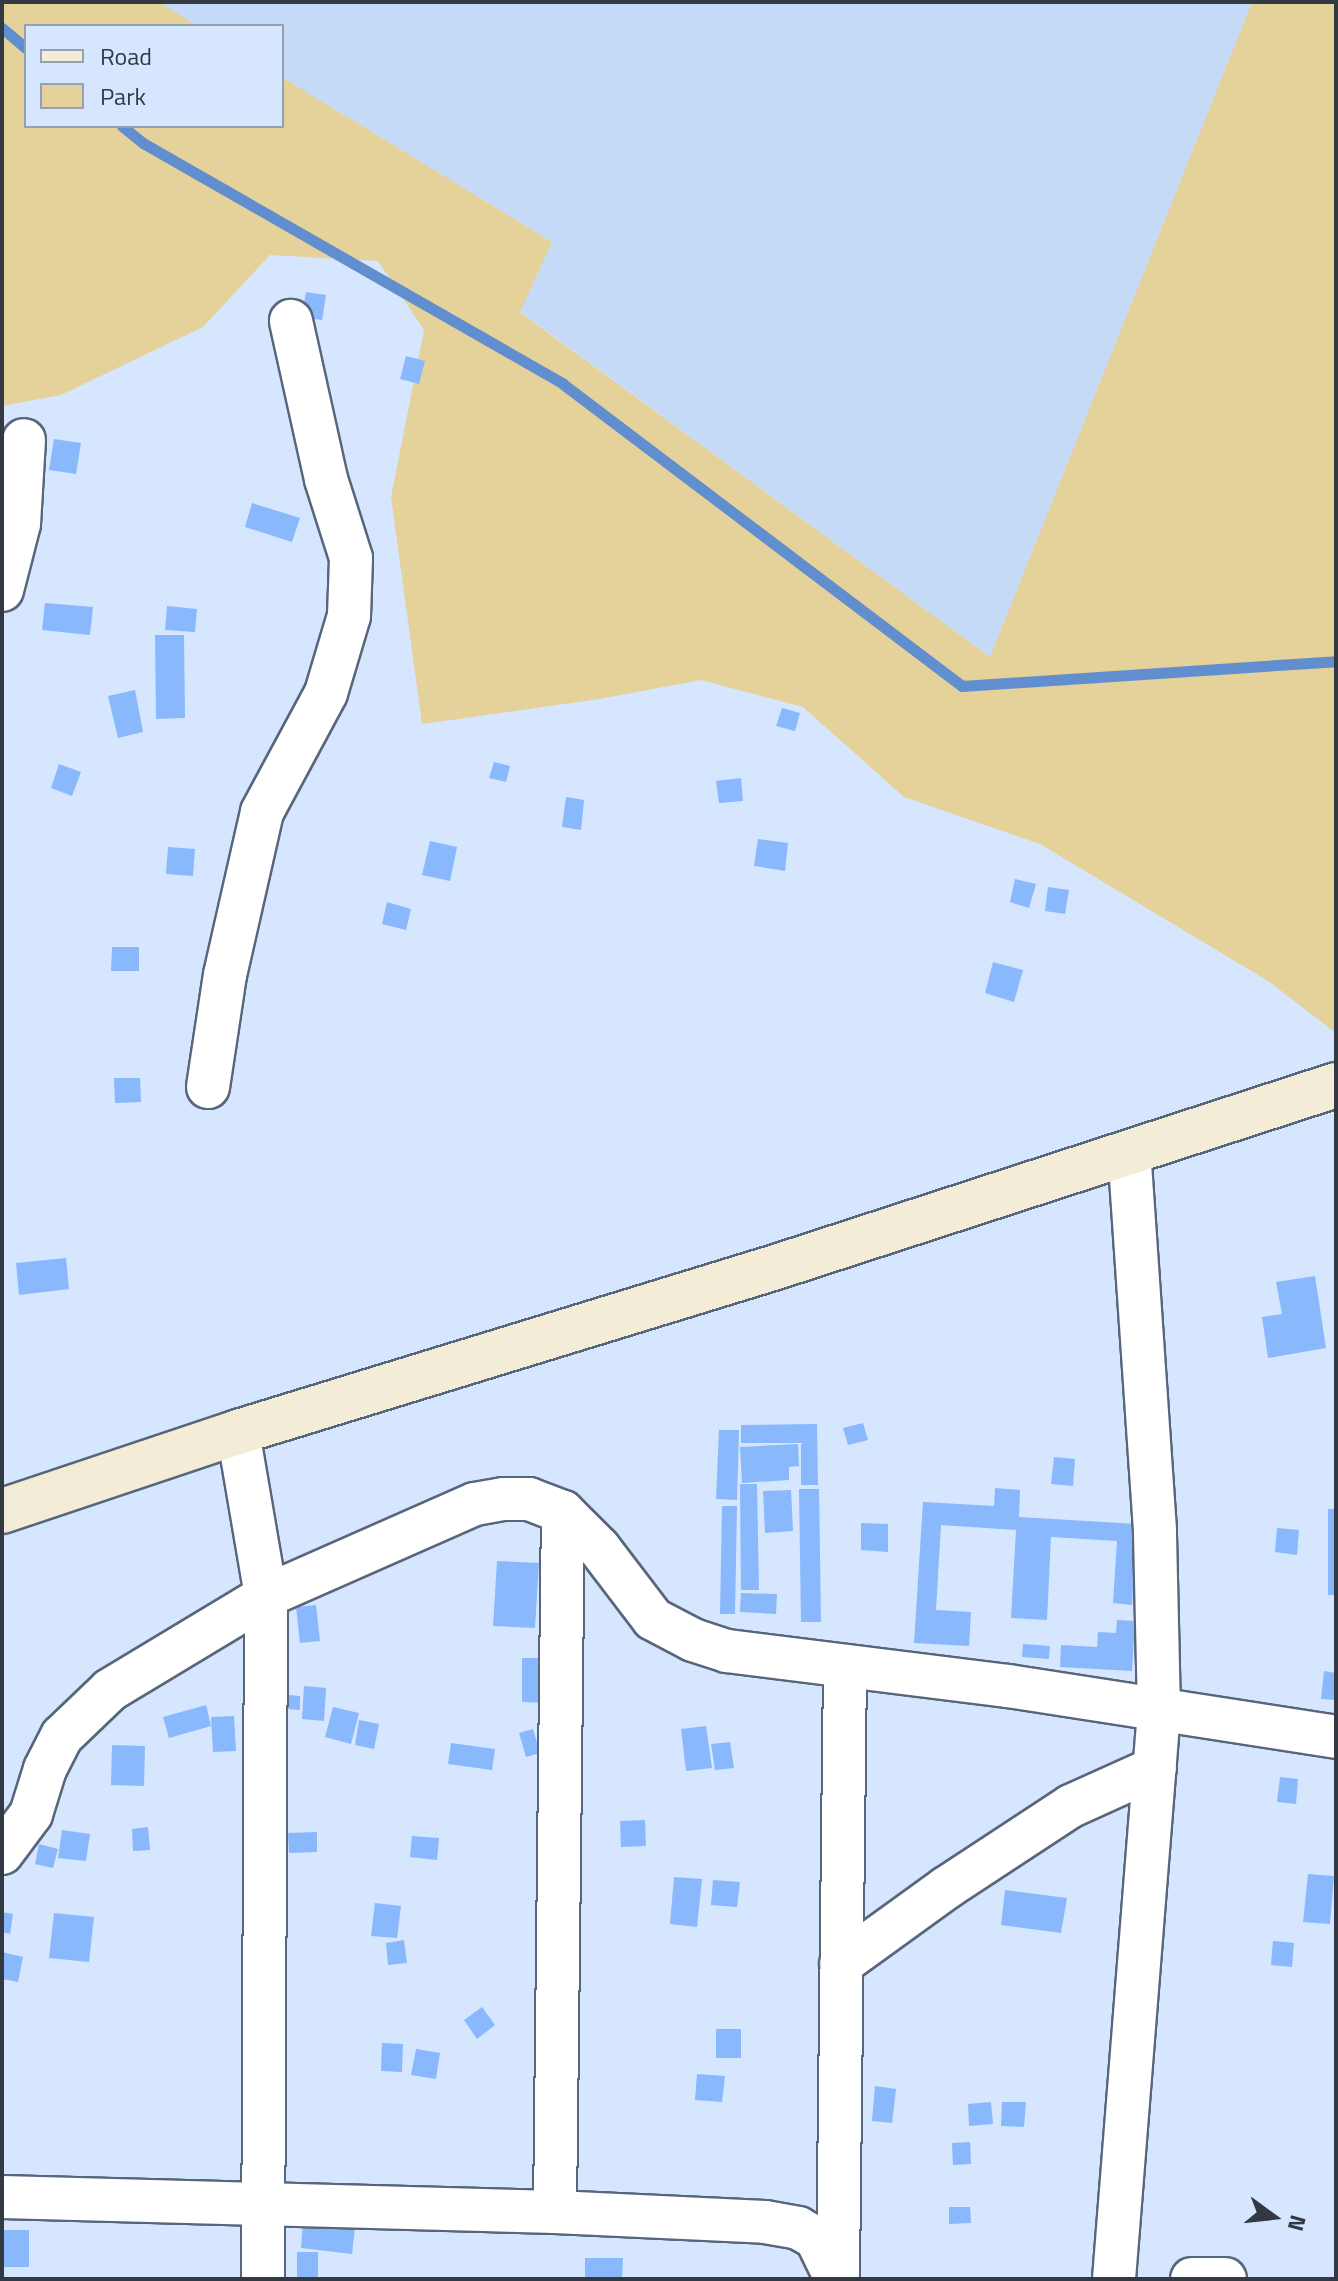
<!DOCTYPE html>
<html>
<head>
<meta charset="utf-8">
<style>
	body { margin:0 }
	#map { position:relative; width:1338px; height:2281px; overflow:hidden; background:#d6e6fe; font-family:"Titillium Web",sans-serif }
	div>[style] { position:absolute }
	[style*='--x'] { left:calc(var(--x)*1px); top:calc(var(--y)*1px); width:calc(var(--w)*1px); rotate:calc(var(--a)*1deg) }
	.built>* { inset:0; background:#c5daf7 }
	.green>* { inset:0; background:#e4d29a }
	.stream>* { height:11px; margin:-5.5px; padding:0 5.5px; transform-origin:5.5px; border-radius:5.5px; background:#618ecf }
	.building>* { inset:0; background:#89b8fc }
	.roads { filter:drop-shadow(2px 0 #58667b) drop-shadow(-2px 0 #58667b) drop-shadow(0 2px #58667b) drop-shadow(0 -2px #58667b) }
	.street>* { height:42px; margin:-21px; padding:0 21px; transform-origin:21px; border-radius:21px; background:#fff }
	.secondary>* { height:44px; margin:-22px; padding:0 22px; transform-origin:22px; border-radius:22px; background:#f3ecd6 }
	span { translate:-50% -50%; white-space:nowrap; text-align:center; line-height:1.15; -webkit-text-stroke:6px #d6e6fe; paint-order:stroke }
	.frame { position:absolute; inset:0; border:4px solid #333942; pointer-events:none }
	.legend { position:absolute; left:24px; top:24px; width:260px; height:104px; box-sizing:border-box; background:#d6e6fe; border:2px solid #95a1b3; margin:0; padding:10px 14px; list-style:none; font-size:24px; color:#333942 }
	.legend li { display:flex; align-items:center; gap:16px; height:40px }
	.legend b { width:40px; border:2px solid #95a1b3 }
	.north { position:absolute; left:1234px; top:2177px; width:80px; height:80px; -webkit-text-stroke:6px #d6e6fe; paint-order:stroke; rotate:105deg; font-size:22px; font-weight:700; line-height:32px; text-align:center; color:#333942 }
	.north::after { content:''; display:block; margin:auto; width:28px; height:36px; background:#333942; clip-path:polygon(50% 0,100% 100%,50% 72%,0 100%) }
</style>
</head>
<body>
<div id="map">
	<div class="built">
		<i style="clip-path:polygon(159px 2px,1252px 2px,990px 657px,520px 311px,552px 242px,282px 77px,282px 26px,198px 26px)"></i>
	</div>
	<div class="green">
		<i style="clip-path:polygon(2px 2px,159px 2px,198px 26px,26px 26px,26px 126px,282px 126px,282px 77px,552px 242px,520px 312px,990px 657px,1252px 2px,1336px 2px,1336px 1033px,1268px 981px,1040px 844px,904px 797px,803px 707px,701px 680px,600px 699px,422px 724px,391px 497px,424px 330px,378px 261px,270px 255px,203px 327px,61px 395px,2px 406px)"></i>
	</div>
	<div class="stream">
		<i style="--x:2;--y:28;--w:31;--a:40"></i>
		<i style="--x:122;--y:126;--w:27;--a:39"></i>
		<i style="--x:143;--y:143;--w:484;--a:29.8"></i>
		<i style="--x:563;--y:384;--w:500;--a:37.12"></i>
		<i style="--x:962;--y:686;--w:375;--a:-3.8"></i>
	</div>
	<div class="building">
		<i style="clip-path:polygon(306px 292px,326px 295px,322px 320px,302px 317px)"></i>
		<i style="clip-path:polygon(406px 356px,425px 361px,419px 384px,400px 379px)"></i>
		<i style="clip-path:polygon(54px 439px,81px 443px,76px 474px,49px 470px)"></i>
		<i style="clip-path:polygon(252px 503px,300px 518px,292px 542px,245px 527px)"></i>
		<i style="clip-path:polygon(45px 603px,93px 607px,90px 635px,42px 630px)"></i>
		<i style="clip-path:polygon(167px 606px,197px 609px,195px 632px,165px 630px)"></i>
		<i style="clip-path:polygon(155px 635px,184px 635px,185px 718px,156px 719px)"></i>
		<i style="clip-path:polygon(135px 690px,143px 732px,118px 738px,108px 696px)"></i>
		<i style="clip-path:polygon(782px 708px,800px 713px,795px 731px,776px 726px)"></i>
		<i style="clip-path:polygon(494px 762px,510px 766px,506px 782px,489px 778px)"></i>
		<i style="clip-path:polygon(59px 764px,81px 772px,72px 796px,51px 788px)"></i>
		<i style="clip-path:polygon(741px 778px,743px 801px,719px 803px,716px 781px)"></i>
		<i style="clip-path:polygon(566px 797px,584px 800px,581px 830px,562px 827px)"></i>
		<i style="clip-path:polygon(758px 839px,788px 843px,785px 871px,754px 866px)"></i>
		<i style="clip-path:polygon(430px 841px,457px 847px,450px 881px,422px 875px)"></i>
		<i style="clip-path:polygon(168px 847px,195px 849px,193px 876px,166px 874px)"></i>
		<i style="clip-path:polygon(1015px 879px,1036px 884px,1029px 908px,1010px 902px)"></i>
		<i style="clip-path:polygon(1048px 887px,1069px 890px,1065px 914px,1045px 911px)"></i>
		<i style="clip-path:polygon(387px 902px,411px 909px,406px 930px,382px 924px)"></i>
		<i style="clip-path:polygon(112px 947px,139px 947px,139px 971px,111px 971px)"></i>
		<i style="clip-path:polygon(993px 962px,1023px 970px,1014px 1002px,985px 993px)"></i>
		<i style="clip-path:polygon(114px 1078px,140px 1078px,141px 1102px,115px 1103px)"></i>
		<i style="clip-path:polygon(66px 1258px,69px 1289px,19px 1295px,16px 1263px)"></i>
		<i style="clip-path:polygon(1315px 1276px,1326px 1348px,1268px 1358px,1262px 1317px,1282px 1314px,1276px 1282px)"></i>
		<i style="clip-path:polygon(863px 1423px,868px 1440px,848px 1445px,843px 1428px)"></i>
		<i style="clip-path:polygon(817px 1424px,818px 1485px,801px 1485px,801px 1444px,804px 1443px,741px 1443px,741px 1425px)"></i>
		<i style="clip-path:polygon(719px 1430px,739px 1430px,737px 1500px,716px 1499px)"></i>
		<i style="clip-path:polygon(798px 1444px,799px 1466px,789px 1467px,789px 1480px,742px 1483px,740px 1447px)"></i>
		<i style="clip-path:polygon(1054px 1457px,1075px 1459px,1073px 1486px,1051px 1484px)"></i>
		<i style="clip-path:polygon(740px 1484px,757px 1484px,759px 1590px,741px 1590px)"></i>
		<i style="clip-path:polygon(995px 1488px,1020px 1490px,1019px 1517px,1137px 1524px,1132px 1605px,1113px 1603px,1117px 1541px,1051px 1537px,1047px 1620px,1011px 1618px,1016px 1530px,941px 1525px,936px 1610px,971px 1612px,969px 1646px,914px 1643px,923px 1502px,994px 1506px)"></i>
		<i style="clip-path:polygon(799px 1489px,819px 1489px,821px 1622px,801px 1622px)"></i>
		<i style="clip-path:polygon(791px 1490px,793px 1531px,765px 1533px,763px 1491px)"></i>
		<i style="clip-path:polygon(722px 1506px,737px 1506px,735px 1614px,720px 1614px)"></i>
		<i style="clip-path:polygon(1328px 1509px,1336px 1509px,1336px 1595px,1328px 1595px)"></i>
		<i style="clip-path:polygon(861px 1523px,888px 1524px,888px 1552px,861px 1550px)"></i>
		<i style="clip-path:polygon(1277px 1528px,1299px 1530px,1297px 1555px,1275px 1552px)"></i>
		<i style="clip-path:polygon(497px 1561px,539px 1563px,535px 1628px,493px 1626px)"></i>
		<i style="clip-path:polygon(741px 1593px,777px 1594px,776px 1614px,740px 1612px)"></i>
		<i style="clip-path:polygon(316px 1605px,320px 1641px,300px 1643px,296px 1607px)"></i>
		<i style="clip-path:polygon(1117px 1620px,1135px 1621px,1132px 1671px,1060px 1667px,1061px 1645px,1097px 1647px,1098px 1632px,1116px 1633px)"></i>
		<i style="clip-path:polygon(1023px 1644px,1050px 1646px,1049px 1659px,1022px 1657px)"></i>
		<i style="clip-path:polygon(522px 1658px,547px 1658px,546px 1703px,522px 1702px)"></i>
		<i style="clip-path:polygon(1324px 1671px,1336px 1673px,1336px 1700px,1321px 1699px)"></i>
		<i style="clip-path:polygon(304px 1686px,326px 1688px,324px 1721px,302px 1719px)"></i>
		<i style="clip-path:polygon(289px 1695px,300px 1696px,300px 1710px,288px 1709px)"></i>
		<i style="clip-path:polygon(206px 1705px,211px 1726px,169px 1738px,163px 1717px)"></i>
		<i style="clip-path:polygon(333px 1707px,359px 1713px,351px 1744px,325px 1737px)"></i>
		<i style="clip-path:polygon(234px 1716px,236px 1751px,213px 1752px,211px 1717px)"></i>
		<i style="clip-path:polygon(359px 1720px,379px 1724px,374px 1749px,355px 1745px)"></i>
		<i style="clip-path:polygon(706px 1726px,712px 1768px,686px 1771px,681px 1729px)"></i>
		<i style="clip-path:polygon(533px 1729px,540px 1753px,526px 1757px,519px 1733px)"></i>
		<i style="clip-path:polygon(730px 1742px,734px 1768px,715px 1770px,711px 1744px)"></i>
		<i style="clip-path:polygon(451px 1743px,495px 1749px,492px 1770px,448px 1764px)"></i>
		<i style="clip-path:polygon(112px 1745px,145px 1746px,144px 1786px,111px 1785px)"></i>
		<i style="clip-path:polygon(1280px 1777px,1298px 1779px,1296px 1804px,1277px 1802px)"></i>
		<i style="clip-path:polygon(645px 1820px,646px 1846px,621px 1847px,620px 1821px)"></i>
		<i style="clip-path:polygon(148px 1827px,150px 1850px,133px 1851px,132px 1829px)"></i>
		<i style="clip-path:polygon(62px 1830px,90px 1834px,86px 1861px,58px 1858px)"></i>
		<i style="clip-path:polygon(317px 1832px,317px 1852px,289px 1853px,288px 1833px)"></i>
		<i style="clip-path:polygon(412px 1836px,439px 1838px,437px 1860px,410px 1857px)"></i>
		<i style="clip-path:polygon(39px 1844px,58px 1849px,53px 1868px,35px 1864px)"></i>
		<i style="clip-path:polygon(1308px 1874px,1334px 1876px,1330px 1924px,1303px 1922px)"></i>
		<i style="clip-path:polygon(674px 1877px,702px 1879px,697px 1927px,670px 1924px)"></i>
		<i style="clip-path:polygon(713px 1880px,740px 1882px,737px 1907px,711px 1905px)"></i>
		<i style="clip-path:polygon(1005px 1890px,1067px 1898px,1061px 1933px,1001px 1925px)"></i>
		<i style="clip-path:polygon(375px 1903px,401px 1906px,397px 1938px,371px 1936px)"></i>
		<i style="clip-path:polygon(2px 1912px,13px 1914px,10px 1934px,2px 1932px)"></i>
		<i style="clip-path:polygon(54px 1913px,94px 1917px,89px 1962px,49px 1958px)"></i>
		<i style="clip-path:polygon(404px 1940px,407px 1963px,388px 1965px,386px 1943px)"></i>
		<i style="clip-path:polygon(1273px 1941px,1294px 1943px,1292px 1967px,1271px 1965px)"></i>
		<i style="clip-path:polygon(2px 1952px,23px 1957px,18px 1982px,2px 1979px)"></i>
		<i style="clip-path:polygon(482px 2007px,495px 2025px,477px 2039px,464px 2020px)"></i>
		<i style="clip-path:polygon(716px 2029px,741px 2029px,741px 2058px,716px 2058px)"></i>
		<i style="clip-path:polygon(382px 2043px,403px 2044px,402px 2072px,381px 2071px)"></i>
		<i style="clip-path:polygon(416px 2049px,440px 2053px,436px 2079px,411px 2075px)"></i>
		<i style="clip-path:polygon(697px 2074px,725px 2076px,722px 2102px,695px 2100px)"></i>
		<i style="clip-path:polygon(875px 2086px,896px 2089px,892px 2123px,872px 2121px)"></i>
		<i style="clip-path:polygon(991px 2102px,993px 2124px,969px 2126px,968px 2104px)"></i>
		<i style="clip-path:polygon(1002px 2102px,1026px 2102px,1024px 2127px,1001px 2126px)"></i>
		<i style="clip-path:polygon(970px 2142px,971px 2164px,953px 2165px,952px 2143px)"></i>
		<i style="clip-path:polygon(949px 2207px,970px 2207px,971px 2223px,949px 2224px)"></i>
		<i style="clip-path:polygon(303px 2221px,355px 2227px,352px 2254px,301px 2248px)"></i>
		<i style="clip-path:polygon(2px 2230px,29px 2230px,29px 2267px,2px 2267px)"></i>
		<i style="clip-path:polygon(297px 2252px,318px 2252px,318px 2279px,297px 2279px)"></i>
		<i style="clip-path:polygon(585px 2258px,623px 2258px,622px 2279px,585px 2279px)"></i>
	</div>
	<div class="roads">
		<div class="street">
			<i style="--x:2;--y:590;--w:68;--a:-75.6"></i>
			<i style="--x:19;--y:524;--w:84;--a:-86.6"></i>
			<i style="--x:208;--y:1087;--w:113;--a:-81.4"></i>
			<i style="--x:225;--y:975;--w:167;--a:-77.2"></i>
			<i style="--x:262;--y:812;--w:135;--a:-61.7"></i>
			<i style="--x:326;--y:693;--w:80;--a:-73.4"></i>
			<i style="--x:349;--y:616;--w:58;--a:-88"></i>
			<i style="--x:351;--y:558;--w:83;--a:-107.6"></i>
			<i style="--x:326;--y:479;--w:162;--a:-102.5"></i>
			<i style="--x:238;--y:1432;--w:166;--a:80.3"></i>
			<i style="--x:266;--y:1596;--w:683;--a:90.25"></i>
			<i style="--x:2;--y:1853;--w:49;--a:-53.4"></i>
			<i style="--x:31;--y:1814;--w:47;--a:-72.7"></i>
			<i style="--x:45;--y:1769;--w:37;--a:-63"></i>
			<i style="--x:62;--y:1736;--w:66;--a:-43.8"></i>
			<i style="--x:110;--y:1690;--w:182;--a:-31.1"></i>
			<i style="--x:266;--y:1596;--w:228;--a:-23.8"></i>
			<i style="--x:475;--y:1504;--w:28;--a:-10"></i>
			<i style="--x:503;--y:1499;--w:26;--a:0"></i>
			<i style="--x:529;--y:1499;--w:36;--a:21"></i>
			<i style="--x:563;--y:1512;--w:51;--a:45"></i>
			<i style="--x:599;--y:1548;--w:89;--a:52.7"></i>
			<i style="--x:653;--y:1619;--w:45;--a:27.7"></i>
			<i style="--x:693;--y:1640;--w:36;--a:18"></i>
			<i style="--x:727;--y:1651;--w:283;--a:7.1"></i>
			<i style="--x:1008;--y:1686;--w:332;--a:8.8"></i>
			<i style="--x:841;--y:1964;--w:130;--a:-35.9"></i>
			<i style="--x:946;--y:1888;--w:149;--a:-33.3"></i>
			<i style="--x:1071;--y:1806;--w:92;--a:-24.3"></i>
			<i style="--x:2;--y:2197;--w:553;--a:1.55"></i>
			<i style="--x:555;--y:2212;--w:210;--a:2.7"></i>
			<i style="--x:765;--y:2222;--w:34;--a:10"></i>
			<i style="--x:798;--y:2228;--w:21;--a:29"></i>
			<i style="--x:816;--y:2238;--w:46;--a:64"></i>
			<i style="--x:555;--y:2212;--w:700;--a:-89.35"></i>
			<i style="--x:838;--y:2274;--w:607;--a:-89.34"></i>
			<i style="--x:1114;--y:2279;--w:570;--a:-85.47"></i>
			<i style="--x:1159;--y:1711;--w:181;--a:-91.3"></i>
			<i style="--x:1155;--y:1530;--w:379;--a:-93.9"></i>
			<i style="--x:1192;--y:2279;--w:33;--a:0"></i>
		</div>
		<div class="secondary">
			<i style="--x:2;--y:1511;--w:249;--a:-18.5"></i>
			<i style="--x:238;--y:1432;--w:563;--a:-17.05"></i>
			<i style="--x:776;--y:1267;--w:589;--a:-18"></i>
		</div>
	</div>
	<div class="frame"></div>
	<ul class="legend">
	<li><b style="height:10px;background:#f3ecd6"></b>Road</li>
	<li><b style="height:22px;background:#e4d29a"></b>Park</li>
	</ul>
	<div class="north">N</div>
</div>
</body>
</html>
